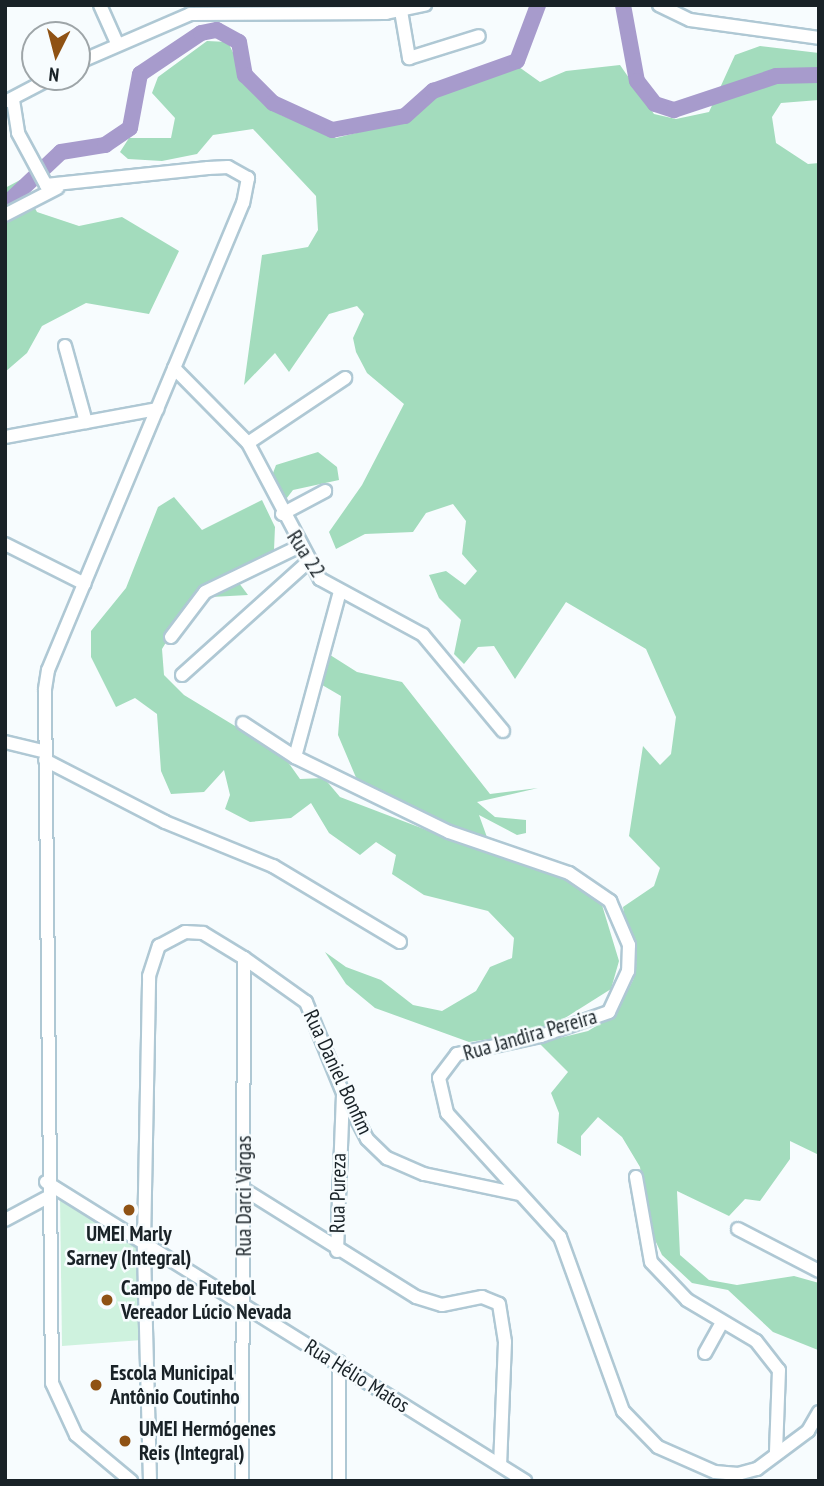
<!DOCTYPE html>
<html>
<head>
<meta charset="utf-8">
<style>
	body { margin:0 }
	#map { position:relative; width:824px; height:1486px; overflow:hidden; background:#f7fcfe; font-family:"PT Sans Narrow",sans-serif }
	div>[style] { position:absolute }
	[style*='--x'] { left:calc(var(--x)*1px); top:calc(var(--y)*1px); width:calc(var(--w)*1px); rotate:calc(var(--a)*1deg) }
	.green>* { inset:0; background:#cef2de }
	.forest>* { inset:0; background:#a3dcbd }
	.river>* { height:16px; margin:-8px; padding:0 8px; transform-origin:8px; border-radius:8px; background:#a79bcc }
	.roads { filter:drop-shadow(2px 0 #afc8d4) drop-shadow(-2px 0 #afc8d4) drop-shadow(0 2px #afc8d4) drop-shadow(0 -2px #afc8d4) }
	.minor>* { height:12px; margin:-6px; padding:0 6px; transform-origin:6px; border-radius:6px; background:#fff }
	.dots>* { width:19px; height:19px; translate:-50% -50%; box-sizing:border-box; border:4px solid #f7fcfe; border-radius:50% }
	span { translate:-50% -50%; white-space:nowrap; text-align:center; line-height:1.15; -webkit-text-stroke:5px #f7fcfe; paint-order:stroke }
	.street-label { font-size:21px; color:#192227 }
	.poi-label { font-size:21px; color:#192227; font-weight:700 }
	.left { translate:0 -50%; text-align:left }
	.frame { position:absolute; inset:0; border:7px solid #192227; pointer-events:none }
	.north { position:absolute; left:21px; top:21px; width:70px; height:70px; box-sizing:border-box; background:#f7fcfe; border:2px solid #9ea5a8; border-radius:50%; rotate:186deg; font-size:19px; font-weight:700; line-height:28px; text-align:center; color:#192227 }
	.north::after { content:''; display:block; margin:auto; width:24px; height:32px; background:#8f5214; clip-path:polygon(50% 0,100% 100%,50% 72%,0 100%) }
</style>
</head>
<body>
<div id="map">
	<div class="green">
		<i style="clip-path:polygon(60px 1196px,139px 1247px,142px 1340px,62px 1346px)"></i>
	</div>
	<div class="forest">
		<i style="clip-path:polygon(207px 41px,228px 42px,251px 91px,281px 115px,336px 138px,412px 119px,443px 91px,519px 67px,540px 82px,566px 71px,620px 65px,654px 114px,676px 119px,709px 112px,735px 55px,760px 46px,819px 53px,819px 100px,781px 103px,772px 117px,776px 143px,808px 164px,819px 163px,819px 1155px,790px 1141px,790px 1159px,760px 1201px,745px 1199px,729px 1216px,677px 1191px,680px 1255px,709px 1280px,737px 1285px,794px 1276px,819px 1283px,818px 1350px,773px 1332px,728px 1290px,692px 1283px,662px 1255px,648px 1225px,640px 1167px,622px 1137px,598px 1117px,581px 1136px,581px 1156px,557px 1143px,559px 1113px,551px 1093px,568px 1072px,539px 1043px,588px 1031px,616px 1014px,634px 978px,623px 907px,654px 886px,660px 868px,629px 836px,643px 746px,660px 765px,671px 754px,676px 717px,646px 649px,566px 602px,515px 679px,494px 646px,478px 647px,464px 664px,454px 654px,461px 620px,439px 598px,429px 575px,446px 571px,465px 585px,477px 571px,462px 554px,466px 521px,453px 504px,426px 513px,413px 532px,365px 534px,336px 549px,329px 532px,362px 485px,404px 404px,367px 373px,356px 352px,353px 338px,364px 314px,357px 306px,329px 314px,289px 372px,275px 353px,244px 385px,262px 255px,308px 247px,318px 230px,316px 196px,253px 129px,213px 135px,197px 154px,162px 161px,128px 159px,120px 152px,129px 138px,171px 138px,175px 118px,152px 93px,158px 77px)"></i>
		<i style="clip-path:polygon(20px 180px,37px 212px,79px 226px,122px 217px,179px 251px,149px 314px,86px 303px,42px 326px,27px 353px,5px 372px,5px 188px)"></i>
		<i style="clip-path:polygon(318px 452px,337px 467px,339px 480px,293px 490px,280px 507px,270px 481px,276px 465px)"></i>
		<i style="clip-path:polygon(174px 497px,202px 530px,262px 500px,275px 527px,274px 550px,236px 579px,248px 595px,193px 598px,162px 649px,164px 675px,184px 695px,283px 755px,300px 779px,324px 778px,340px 797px,492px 855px,546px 868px,599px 895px,619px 961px,611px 989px,565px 1018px,523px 1034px,469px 1042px,375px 1008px,346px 984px,325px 952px,346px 967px,381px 980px,413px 1005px,442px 1011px,476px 991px,490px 967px,512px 958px,514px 938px,488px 911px,424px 895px,392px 874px,396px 855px,376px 842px,360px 855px,329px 833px,311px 803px,291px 818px,250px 822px,225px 809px,230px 795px,224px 770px,204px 792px,171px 794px,161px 771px,157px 714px,135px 698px,116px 707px,91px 657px,91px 631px,126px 588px,158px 507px)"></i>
		<i style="clip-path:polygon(327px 653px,357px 672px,402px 682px,490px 794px,538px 788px,477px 802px,495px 817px,526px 820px,526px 833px,517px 835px,479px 815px,488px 840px,360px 787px,338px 735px,341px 696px,317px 682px)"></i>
	</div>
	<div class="river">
		<i style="--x:623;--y:5;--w:77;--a:79.6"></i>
		<i style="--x:637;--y:81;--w:29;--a:52"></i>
		<i style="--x:655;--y:104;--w:20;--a:18"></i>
		<i style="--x:674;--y:110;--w:108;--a:-18.4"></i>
		<i style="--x:776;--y:76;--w:43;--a:-1.3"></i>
		<i style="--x:5;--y:205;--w:77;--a:-43.4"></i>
		<i style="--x:61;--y:152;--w:45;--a:-9"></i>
		<i style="--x:105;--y:145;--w:30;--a:-34"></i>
		<i style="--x:130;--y:128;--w:55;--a:-79.5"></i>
		<i style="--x:140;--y:74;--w:73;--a:-33.9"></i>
		<i style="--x:201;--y:33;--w:16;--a:-11"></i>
		<i style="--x:217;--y:30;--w:25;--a:29"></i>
		<i style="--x:239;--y:42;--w:34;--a:80"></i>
		<i style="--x:245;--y:75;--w:40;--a:45"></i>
		<i style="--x:273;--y:103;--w:65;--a:24.6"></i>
		<i style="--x:332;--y:130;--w:74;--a:-10.9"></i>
		<i style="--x:405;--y:116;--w:38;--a:-42"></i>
		<i style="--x:433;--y:91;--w:89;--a:-19.7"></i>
		<i style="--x:517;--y:61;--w:60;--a:-69.4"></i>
	</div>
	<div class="roads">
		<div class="minor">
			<i style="--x:100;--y:5;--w:42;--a:65.9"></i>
			<i style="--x:659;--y:5;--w:34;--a:26"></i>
			<i style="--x:690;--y:20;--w:130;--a:7.9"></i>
			<i style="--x:401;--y:11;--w:48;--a:80.3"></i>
			<i style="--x:409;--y:58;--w:73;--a:-17.4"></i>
			<i style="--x:77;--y:63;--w:123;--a:-23.4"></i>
			<i style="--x:190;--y:14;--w:196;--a:-0.3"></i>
			<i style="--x:386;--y:13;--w:40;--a:-12"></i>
			<i style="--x:13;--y:100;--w:33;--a:81"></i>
			<i style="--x:18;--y:133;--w:59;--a:61.7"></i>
			<i style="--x:46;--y:185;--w:163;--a:-6"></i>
			<i style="--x:208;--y:168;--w:20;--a:-3"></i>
			<i style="--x:228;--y:167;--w:23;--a:29"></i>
			<i style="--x:248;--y:178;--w:25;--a:101"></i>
			<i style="--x:243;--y:203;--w:506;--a:112.66"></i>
			<i style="--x:48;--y:670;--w:20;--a:99"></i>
			<i style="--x:45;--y:690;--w:693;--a:89.42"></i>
			<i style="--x:52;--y:1383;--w:57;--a:65.2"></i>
			<i style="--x:76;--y:1435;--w:72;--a:39.9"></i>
			<i style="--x:7;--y:101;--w:52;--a:-27.6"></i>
			<i style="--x:5;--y:215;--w:59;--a:-27.4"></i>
			<i style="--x:65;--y:346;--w:79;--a:74.6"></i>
			<i style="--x:174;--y:368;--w:105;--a:45.4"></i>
			<i style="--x:248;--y:443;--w:154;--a:62.1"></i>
			<i style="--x:320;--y:579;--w:117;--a:28.5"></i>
			<i style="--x:423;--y:635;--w:125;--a:50.2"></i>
			<i style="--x:5;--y:437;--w:155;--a:-10.4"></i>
			<i style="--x:248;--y:443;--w:117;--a:-33.8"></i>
			<i style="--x:282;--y:514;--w:49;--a:-28.1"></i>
			<i style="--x:5;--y:544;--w:89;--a:26.6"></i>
			<i style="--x:339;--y:595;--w:168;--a:105.2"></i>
			<i style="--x:295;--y:757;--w:171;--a:26"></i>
			<i style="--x:449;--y:832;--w:127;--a:18.9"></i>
			<i style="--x:569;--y:873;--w:50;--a:34.3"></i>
			<i style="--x:610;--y:901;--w:48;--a:66.6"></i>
			<i style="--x:629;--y:945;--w:26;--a:92"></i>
			<i style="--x:628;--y:971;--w:45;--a:114.9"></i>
			<i style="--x:609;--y:1012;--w:72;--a:160.6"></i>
			<i style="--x:541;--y:1036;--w:86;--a:167.9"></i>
			<i style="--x:457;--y:1054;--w:30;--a:127"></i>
			<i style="--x:439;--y:1078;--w:36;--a:77"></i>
			<i style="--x:447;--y:1113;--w:168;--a:47.7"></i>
			<i style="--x:560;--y:1237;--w:185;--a:70.1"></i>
			<i style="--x:623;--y:1411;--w:50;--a:45.8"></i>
			<i style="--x:658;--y:1447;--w:62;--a:23.7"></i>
			<i style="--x:715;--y:1472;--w:23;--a:5"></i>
			<i style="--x:738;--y:1474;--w:20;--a:-15"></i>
			<i style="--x:757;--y:1469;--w:64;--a:-36.7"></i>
			<i style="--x:808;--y:1431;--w:22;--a:-60"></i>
			<i style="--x:171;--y:637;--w:56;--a:-52.9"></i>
			<i style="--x:205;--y:592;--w:103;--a:-25.8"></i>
			<i style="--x:182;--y:675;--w:168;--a:-41.9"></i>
			<i style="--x:243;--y:723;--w:62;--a:33.2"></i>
			<i style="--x:5;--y:742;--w:42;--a:13.7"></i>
			<i style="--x:45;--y:760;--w:135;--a:27.3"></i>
			<i style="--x:165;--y:822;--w:117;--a:22.2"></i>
			<i style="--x:273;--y:866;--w:148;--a:30.9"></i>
			<i style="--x:244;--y:958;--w:76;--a:35.4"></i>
			<i style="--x:306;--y:1002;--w:98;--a:67.9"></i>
			<i style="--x:343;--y:1093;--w:52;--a:62.4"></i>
			<i style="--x:367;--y:1139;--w:28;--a:44"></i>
			<i style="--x:387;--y:1158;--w:40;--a:23.4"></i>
			<i style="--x:424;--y:1174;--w:97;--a:11.9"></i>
			<i style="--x:636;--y:1177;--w:86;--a:80"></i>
			<i style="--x:651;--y:1262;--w:52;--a:46.5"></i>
			<i style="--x:687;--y:1300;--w:80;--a:30.7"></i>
			<i style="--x:756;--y:1341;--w:37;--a:52"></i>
			<i style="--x:779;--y:1370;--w:82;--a:92.1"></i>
			<i style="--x:46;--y:1182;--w:565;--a:31.97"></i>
			<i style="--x:245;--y:1190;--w:202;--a:32"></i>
			<i style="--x:416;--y:1297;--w:27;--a:17"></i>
			<i style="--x:442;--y:1305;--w:41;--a:-11.3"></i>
			<i style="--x:482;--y:1297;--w:18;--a:22"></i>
			<i style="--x:499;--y:1304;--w:38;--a:81"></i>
			<i style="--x:505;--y:1342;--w:122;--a:92.3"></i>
			<i style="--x:5;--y:1220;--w:47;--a:-28.2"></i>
			<i style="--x:738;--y:1229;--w:91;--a:27.4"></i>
			<i style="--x:337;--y:1251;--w:158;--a:-87.8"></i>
			<i style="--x:705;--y:1353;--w:33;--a:-61"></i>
			<i style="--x:150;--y:1481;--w:237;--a:-91.5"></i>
			<i style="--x:144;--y:1244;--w:268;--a:-88.9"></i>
			<i style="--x:149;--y:976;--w:32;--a:-72"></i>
			<i style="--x:159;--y:946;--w:30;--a:-28"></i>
			<i style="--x:185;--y:932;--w:18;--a:3"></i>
			<i style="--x:203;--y:933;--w:48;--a:31.4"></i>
			<i style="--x:244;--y:958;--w:523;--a:90.22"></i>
			<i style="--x:339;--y:1481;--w:119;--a:-90"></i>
		</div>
	</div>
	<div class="dots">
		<i style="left:129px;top:1210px;background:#8f5214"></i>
		<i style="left:107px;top:1300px;background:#8f5214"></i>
		<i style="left:96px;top:1385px;background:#8f5214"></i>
		<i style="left:125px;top:1441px;background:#8f5214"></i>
	</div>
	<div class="street-label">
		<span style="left:306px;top:554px;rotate:57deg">Rua 22</span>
		<span style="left:530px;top:1035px;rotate:-16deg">Rua Jandira Pereira</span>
		<span style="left:338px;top:1072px;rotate:65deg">Rua Daniel Bonfim</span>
		<span style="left:338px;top:1193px;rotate:-89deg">Rua Pureza</span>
		<span style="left:244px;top:1196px;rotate:-90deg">Rua Darci Vargas</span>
		<span style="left:357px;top:1376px;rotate:32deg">Rua Hélio Matos</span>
	</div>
	<div class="poi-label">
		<span style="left:129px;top:1246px">UMEI Marly<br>Sarney (Integral)</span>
		<span class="left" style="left:121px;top:1300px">Campo de Futebol<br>Vereador Lúcio Nevada</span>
		<span class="left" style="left:110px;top:1385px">Escola Municipal<br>Antônio Coutinho</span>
		<span class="left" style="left:139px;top:1441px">UMEI Hermógenes<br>Reis (Integral)</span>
	</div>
	<div class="frame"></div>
	<div class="north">N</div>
</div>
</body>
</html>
